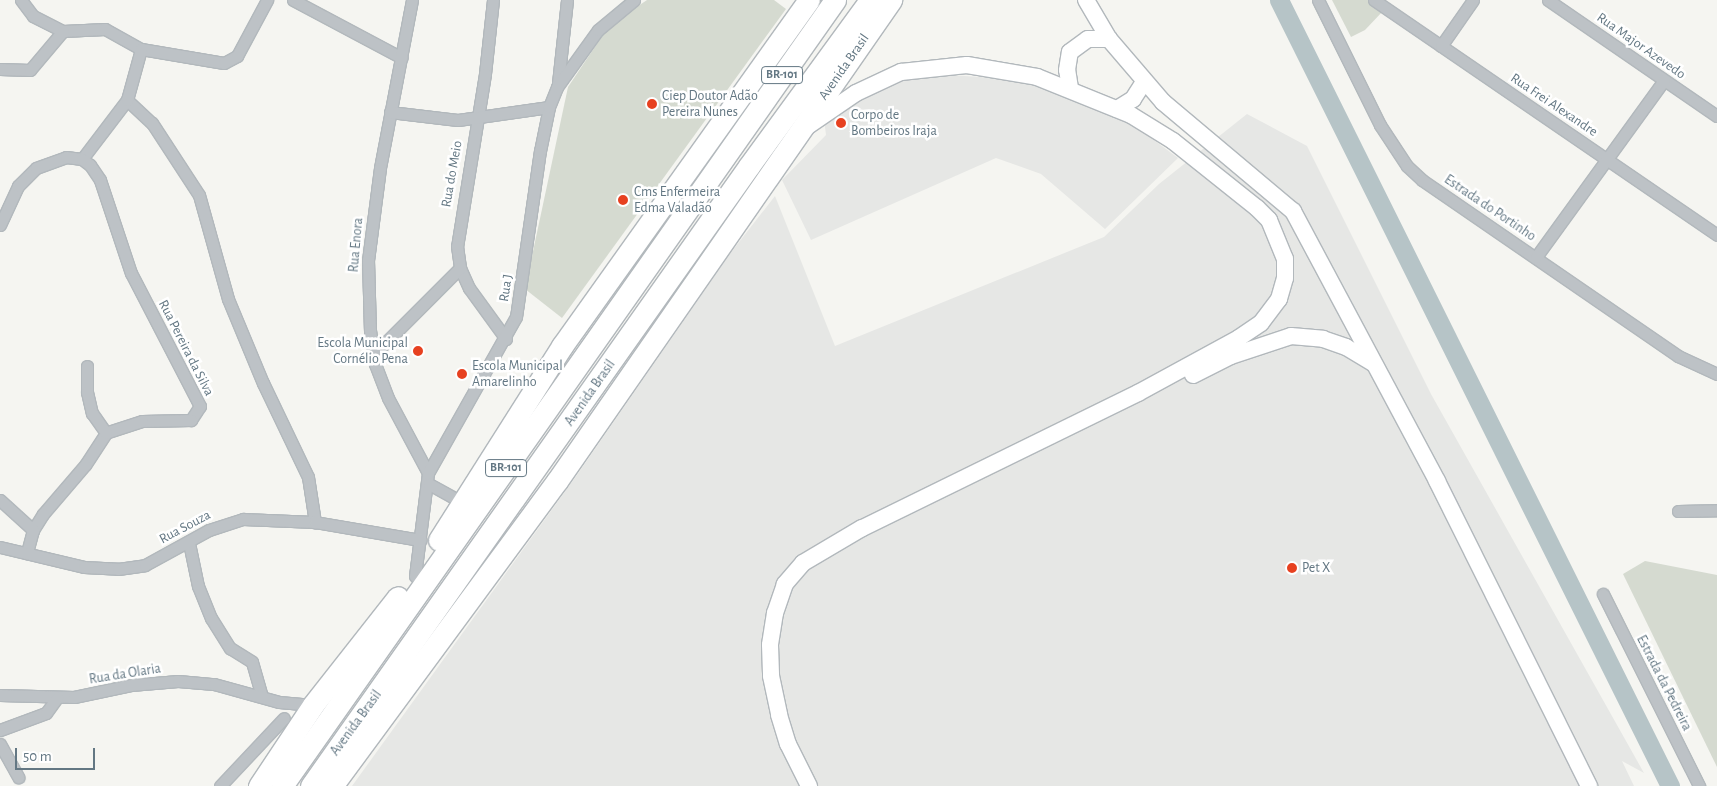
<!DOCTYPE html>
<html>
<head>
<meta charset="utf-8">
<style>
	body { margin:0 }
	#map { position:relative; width:1717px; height:786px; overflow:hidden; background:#f5f5f1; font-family:"Alegreya Sans",sans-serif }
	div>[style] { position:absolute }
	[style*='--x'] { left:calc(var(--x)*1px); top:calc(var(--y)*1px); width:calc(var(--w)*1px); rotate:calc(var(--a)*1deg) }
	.built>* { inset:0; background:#e6e7e5 }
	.green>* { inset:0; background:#d5dad0 }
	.river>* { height:19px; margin:-9.5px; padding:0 9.5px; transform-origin:9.5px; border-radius:9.5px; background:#b6c4c7 }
	.roads { filter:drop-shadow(1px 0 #b2b8bc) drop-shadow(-1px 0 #b2b8bc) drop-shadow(0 1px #b2b8bc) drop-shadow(0 -1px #b2b8bc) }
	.street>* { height:11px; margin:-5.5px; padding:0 5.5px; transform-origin:5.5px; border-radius:5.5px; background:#bdc2c6 }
	.secondary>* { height:16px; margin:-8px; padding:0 8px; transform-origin:8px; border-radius:8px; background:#fff }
	.highway>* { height:21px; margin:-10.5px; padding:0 10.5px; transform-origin:10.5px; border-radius:10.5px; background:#fff }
	.dots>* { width:14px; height:14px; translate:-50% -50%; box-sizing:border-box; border:2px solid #fff; border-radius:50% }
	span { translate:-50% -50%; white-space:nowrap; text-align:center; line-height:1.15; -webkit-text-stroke:5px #fff; paint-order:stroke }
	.shield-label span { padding:1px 4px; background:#fff; border:1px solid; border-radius:4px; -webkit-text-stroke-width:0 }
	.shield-label { font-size:12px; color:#637783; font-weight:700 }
	.street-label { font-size:14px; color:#637783 }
	.poi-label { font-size:14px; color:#637783 }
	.left { translate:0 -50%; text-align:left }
	.right { translate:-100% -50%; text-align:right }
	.scale { position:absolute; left:15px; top:748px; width:80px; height:22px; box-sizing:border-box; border:2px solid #637783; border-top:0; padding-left:6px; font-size:15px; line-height:18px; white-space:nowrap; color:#637783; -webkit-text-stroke:4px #fff; paint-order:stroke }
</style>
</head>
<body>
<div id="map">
	<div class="built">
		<i style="clip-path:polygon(934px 74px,1043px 81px,1131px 123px,1178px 158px,1105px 229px,1041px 174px,996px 158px,811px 240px,782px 180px,826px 135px,824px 119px,881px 84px)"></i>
		<i style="clip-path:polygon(1247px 114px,1307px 146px,1431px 394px,1644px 773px,1622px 761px,1634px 786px,352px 786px,577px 475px,729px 255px,775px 196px,835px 346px,1104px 237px,1159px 184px)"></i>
	</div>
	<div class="green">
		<i style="clip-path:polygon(647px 0,774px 0,786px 9px,562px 318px,525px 289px,568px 87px,609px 26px)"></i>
		<i style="clip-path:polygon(1332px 0,1368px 0,1383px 11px,1365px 30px,1351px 37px)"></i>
		<i style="clip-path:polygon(1645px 561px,1717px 575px,1717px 767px,1623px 574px)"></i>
	</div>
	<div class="river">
		<i style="--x:1279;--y:0;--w:878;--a:63.55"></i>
	</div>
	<div class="roads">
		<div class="street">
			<i style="--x:21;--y:0;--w:20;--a:53"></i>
			<i style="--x:33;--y:16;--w:34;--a:27"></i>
			<i style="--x:63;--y:31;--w:42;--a:-2.7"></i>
			<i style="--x:105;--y:29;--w:41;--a:29.1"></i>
			<i style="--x:141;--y:49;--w:84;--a:9.6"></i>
			<i style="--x:224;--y:63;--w:15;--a:-28"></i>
			<i style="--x:237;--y:56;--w:64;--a:-61.8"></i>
			<i style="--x:293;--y:0;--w:123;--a:28"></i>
			<i style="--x:412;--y:0;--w:171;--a:100.8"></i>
			<i style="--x:380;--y:168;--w:93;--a:97.4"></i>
			<i style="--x:368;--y:260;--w:70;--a:88.4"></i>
			<i style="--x:370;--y:330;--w:34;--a:82"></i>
			<i style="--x:375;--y:364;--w:36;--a:69"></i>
			<i style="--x:388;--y:398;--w:85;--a:61.9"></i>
			<i style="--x:428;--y:473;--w:104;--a:97.2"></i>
			<i style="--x:493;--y:0;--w:74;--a:96.2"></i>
			<i style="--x:485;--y:74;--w:174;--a:99.2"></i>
			<i style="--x:457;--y:246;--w:22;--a:82"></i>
			<i style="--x:460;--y:268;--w:22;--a:66"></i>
			<i style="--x:469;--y:288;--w:63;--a:54"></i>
			<i style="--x:1318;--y:0;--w:140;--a:63.6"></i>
			<i style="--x:1380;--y:125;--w:49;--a:56.6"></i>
			<i style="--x:1407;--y:166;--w:21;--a:43"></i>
			<i style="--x:1422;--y:180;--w:311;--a:34.5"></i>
			<i style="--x:1678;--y:356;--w:43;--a:24.8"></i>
			<i style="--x:1374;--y:0;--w:416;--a:34.4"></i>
			<i style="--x:1548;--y:0;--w:205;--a:34.5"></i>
			<i style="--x:1441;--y:46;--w:56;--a:-55.2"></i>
			<i style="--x:0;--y:69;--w:30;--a:2"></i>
			<i style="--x:30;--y:70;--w:51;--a:-49.8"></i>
			<i style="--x:558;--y:83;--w:83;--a:-83.8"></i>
			<i style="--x:127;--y:100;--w:34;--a:43"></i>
			<i style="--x:152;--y:123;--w:86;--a:56.9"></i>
			<i style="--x:199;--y:195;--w:108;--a:74.4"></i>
			<i style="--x:228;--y:299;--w:91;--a:67.4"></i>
			<i style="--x:263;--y:383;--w:104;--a:64.4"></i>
			<i style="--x:308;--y:477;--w:46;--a:81.2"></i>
			<i style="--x:390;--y:112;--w:68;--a:6.7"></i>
			<i style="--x:458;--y:120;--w:92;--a:-8.1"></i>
			<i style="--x:82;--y:159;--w:74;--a:-52.7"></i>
			<i style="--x:127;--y:100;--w:53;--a:-74.6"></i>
			<i style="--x:0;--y:225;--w:43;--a:-65.2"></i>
			<i style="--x:18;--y:186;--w:25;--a:-45"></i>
			<i style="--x:36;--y:168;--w:32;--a:-20"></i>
			<i style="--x:66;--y:157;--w:16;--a:7"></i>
			<i style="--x:82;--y:159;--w:10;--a:37"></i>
			<i style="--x:90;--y:165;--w:18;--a:56"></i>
			<i style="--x:100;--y:180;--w:98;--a:71.6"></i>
			<i style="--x:131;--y:273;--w:150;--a:62.6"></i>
			<i style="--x:200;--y:406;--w:17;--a:123"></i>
			<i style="--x:191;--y:420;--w:49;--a:178.8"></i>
			<i style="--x:142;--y:421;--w:38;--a:162"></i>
			<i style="--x:106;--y:433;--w:38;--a:123"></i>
			<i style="--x:85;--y:465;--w:65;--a:130.6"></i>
			<i style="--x:43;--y:514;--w:19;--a:122"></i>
			<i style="--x:33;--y:530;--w:24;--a:105"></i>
			<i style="--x:1536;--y:257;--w:218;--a:-54.1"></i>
			<i style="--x:374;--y:354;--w:122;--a:-45"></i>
			<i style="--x:87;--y:366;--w:26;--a:90"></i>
			<i style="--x:87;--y:392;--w:22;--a:77"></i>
			<i style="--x:92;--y:413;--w:24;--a:55"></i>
			<i style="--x:428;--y:473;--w:179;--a:-60.6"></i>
			<i style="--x:516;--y:317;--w:168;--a:-81.8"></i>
			<i style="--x:540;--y:151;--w:45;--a:-78.4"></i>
			<i style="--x:549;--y:107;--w:22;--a:-68"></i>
			<i style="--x:557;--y:87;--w:70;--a:-54.3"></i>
			<i style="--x:598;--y:30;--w:47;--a:-39.8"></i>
			<i style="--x:429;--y:484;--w:38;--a:29"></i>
			<i style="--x:0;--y:500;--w:45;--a:42.3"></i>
			<i style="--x:1678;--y:511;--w:39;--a:-1"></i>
			<i style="--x:189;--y:543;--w:44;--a:78.2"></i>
			<i style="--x:198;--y:586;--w:35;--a:68"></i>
			<i style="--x:211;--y:618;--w:36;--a:58"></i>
			<i style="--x:230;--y:648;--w:26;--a:32"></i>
			<i style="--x:252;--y:662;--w:36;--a:74"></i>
			<i style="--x:0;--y:547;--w:86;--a:13.4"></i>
			<i style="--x:84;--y:567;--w:34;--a:3"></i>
			<i style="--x:118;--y:569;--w:27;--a:-8"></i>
			<i style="--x:145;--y:565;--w:73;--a:-28.7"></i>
			<i style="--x:209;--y:530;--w:36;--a:-18"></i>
			<i style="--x:243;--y:519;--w:72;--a:2.4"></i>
			<i style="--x:315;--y:522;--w:107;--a:9.7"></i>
			<i style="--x:1603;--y:594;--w:215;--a:63.4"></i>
			<i style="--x:0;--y:695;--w:74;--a:1.5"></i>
			<i style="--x:74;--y:697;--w:58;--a:-11.9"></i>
			<i style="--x:131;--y:685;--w:47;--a:-4.9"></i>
			<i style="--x:178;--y:681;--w:36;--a:5"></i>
			<i style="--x:214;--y:684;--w:67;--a:15.5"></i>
			<i style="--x:279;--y:702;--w:34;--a:5"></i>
			<i style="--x:0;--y:730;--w:49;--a:-20.3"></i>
			<i style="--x:46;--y:713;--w:19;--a:-54"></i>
			<i style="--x:0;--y:744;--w:38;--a:61"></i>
			<i style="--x:220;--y:786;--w:93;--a:-46.7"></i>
		</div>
		<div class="secondary">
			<i style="--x:1086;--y:0;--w:45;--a:59.5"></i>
			<i style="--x:1109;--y:39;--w:83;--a:49.4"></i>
			<i style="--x:1163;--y:102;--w:170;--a:40"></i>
			<i style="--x:1293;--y:211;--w:306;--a:61.9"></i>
			<i style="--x:1437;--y:481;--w:341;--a:63.5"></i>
			<i style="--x:1070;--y:88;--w:18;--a:-99"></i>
			<i style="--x:1067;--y:70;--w:18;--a:-81"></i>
			<i style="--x:1070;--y:52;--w:22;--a:-36"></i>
			<i style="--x:1088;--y:39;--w:21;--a:0"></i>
			<i style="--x:1117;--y:109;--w:19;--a:-32"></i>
			<i style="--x:1133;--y:99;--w:20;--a:-57"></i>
			<i style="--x:808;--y:126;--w:58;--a:-34.5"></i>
			<i style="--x:856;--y:93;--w:50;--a:-25"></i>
			<i style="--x:901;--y:72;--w:66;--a:-6.1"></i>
			<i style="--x:967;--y:65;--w:71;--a:9.7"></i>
			<i style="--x:1037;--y:77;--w:101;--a:22"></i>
			<i style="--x:1131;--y:115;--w:49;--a:31.8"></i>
			<i style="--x:1173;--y:141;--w:107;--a:38.6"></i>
			<i style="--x:1257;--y:208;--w:17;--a:45"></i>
			<i style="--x:1269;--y:220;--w:42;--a:67.7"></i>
			<i style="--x:1285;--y:259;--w:19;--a:90"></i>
			<i style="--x:1285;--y:278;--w:22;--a:106"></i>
			<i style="--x:1279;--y:299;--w:30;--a:127"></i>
			<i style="--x:1261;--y:323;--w:27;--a:146"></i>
			<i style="--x:1239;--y:338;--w:115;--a:151.4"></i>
			<i style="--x:1138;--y:393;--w:307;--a:153.9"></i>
			<i style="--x:862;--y:528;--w:69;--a:149.3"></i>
			<i style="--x:803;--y:563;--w:28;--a:131"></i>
			<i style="--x:785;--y:584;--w:31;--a:109"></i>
			<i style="--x:775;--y:613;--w:32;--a:99"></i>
			<i style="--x:770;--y:645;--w:31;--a:88"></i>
			<i style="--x:771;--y:676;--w:40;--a:78"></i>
			<i style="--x:779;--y:715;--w:30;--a:73"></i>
			<i style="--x:788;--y:744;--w:47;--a:63.4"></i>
			<i style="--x:1193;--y:375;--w:42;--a:-26.6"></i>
			<i style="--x:1231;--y:356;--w:63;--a:-18.4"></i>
			<i style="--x:1291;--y:336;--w:32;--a:5"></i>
			<i style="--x:1323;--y:339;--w:24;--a:19"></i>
			<i style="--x:1346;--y:347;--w:33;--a:31"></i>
		</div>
		<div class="highway">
			<i style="--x:439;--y:540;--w:230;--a:-57.6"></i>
			<i style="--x:562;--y:346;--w:425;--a:-54.5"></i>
			<i style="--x:259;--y:786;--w:97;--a:-56.3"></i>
			<i style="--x:313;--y:705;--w:137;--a:-51.8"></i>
			<i style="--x:282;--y:786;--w:961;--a:-54.87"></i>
			<i style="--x:311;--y:786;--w:759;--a:-54.76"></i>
			<i style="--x:749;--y:166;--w:205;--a:-53.9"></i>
			<i style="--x:332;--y:786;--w:379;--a:-53.6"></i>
			<i style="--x:557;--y:481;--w:586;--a:-55.22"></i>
		</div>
	</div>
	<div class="dots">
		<i style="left:652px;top:104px;background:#e74120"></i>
		<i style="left:841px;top:123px;background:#e74120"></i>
		<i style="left:623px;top:200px;background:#e74120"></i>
		<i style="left:418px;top:351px;background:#e74120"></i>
		<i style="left:462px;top:374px;background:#e74120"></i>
		<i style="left:1292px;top:568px;background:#e74120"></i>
	</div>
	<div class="shield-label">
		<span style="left:782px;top:75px">BR-101</span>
		<span style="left:506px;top:468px">BR-101</span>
	</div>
	<div class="street-label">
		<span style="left:1641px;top:46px;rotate:35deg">Rua Major Azevedo</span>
		<span style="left:844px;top:67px;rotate:-55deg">Avenida Brasil</span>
		<span style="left:1554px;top:105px;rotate:34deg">Rua Frei Alexandre</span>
		<span style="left:452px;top:174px;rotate:-80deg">Rua do Meio</span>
		<span style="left:1490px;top:208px;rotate:34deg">Estrada do Portinho</span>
		<span style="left:356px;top:245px;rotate:-85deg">Rua Enora</span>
		<span style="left:506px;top:288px;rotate:-81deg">Rua J</span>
		<span style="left:186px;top:348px;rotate:63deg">Rua Pereira da Silva</span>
		<span style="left:590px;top:393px;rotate:-55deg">Avenida Brasil</span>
		<span style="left:185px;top:527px;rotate:-28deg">Rua Souza</span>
		<span style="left:125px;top:674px;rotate:-9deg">Rua da Olaria</span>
		<span style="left:1664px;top:683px;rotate:63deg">Estrada da Pedreira</span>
		<span style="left:356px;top:723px;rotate:-54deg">Avenida Brasil</span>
	</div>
	<div class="poi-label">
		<span class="left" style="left:662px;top:104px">Ciep Doutor Adão<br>Pereira Nunes</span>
		<span class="left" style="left:851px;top:123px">Corpo de<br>Bombeiros Iraja</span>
		<span class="left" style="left:634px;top:200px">Cms Enfermeira<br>Edma Valadão</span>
		<span class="right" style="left:408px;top:351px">Escola Municipal<br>Cornélio Pena</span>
		<span class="left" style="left:472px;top:374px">Escola Municipal<br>Amarelinho</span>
		<span class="left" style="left:1302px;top:568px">Pet X</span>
	</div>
	<div class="scale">50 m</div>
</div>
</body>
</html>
